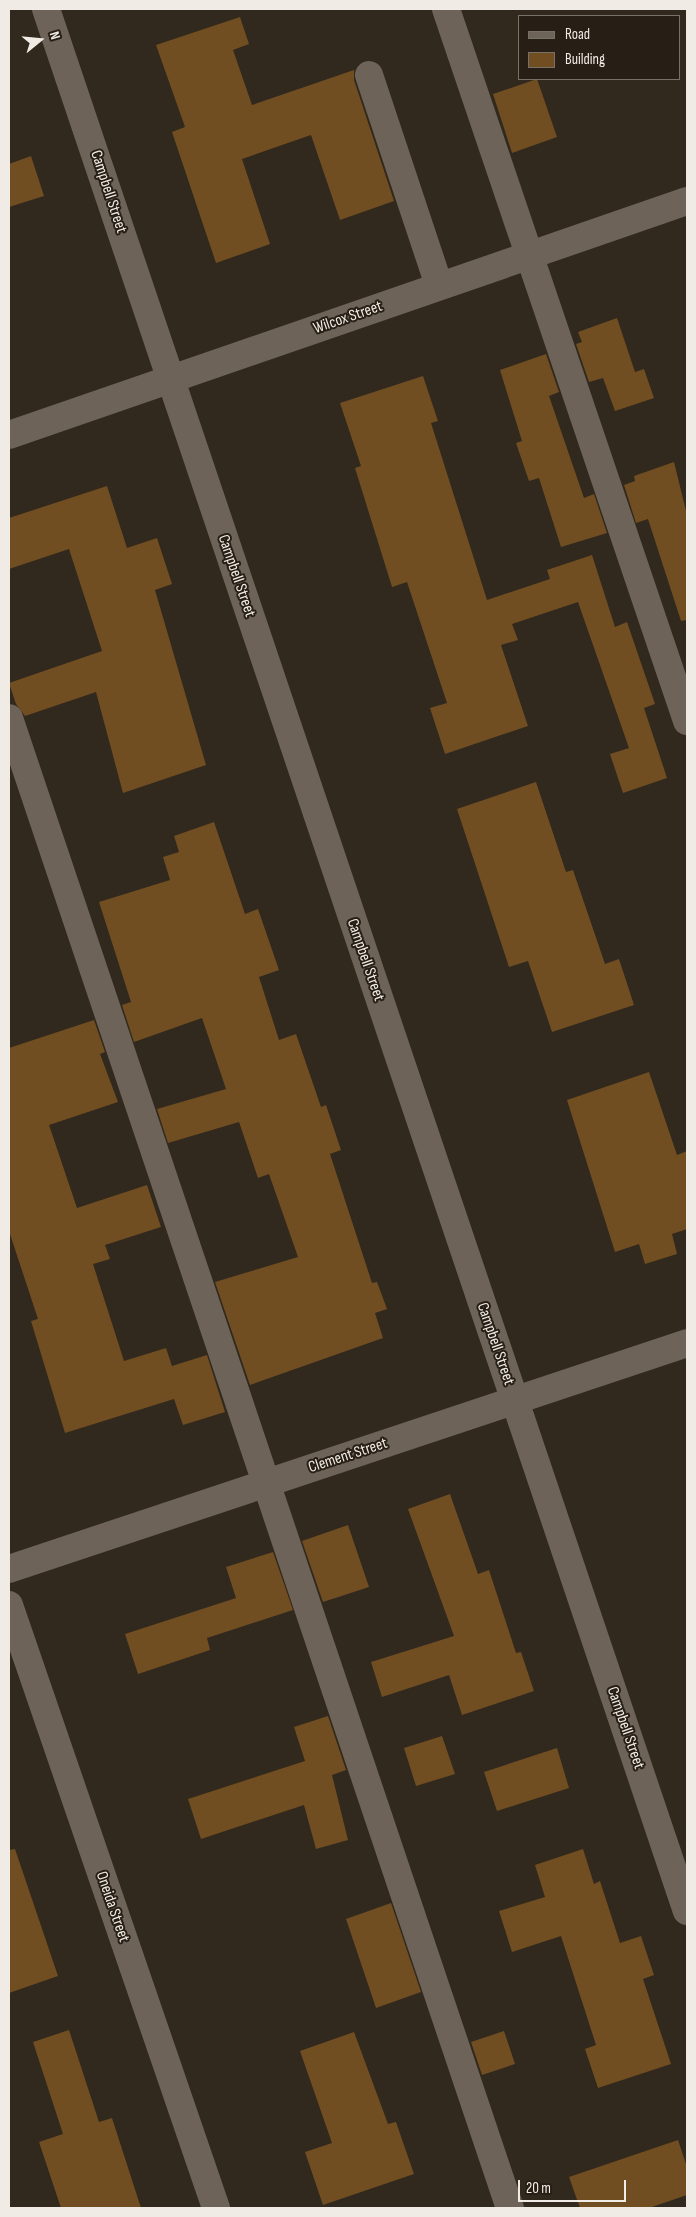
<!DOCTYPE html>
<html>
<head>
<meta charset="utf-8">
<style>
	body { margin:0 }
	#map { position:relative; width:696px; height:2217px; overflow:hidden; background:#31281e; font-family:"Sofia Sans Condensed",sans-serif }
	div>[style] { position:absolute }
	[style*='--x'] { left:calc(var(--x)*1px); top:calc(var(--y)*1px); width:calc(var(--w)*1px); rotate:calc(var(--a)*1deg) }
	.building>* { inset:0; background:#704e21 }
	.minor>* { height:28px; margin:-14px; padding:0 14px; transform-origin:14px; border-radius:14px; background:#6d6358 }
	span { translate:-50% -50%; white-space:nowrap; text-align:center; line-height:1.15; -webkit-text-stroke:4px #271f15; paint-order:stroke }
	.street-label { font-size:16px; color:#f0ebe4 }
	.frame { position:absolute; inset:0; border:10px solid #f0ebe4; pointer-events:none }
	.legend { position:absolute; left:518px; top:15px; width:162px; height:65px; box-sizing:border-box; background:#271f15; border:1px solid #777168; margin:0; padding:6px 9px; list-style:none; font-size:15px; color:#f0ebe4 }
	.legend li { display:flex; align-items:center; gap:10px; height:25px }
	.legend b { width:25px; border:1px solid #777168 }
	.north { position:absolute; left:15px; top:15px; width:50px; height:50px; -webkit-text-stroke:4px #271f15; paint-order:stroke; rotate:73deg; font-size:14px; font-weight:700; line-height:20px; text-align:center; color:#f0ebe4 }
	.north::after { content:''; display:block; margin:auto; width:18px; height:22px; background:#f0ebe4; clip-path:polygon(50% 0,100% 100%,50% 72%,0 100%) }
	.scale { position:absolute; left:518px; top:2180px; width:108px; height:22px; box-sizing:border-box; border:2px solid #f0ebe4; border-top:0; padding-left:6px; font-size:15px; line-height:18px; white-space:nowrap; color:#f0ebe4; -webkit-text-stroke:4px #271f15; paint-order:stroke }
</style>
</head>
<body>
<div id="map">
	<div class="building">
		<i style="clip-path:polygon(240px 17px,249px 44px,233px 50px,252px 105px,354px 70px,354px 80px,394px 201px,340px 220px,311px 135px,242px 159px,270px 244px,216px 263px,172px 132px,185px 127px,156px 45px)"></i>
		<i style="clip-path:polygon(537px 79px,557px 137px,512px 153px,493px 94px)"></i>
		<i style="clip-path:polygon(31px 156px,44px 196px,9px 207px,9px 164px)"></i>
		<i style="clip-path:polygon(617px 318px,635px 372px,644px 369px,654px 398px,615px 411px,603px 378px,589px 382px,576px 344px,582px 342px,578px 332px)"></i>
		<i style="clip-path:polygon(546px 354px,559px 392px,549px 396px,584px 498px,594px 494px,607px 533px,561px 547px,539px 478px,529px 481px,516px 443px,522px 441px,500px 370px)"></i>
		<i style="clip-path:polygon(423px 376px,438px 421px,431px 423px,487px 600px,550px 579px,547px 570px,592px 555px,615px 627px,627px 622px,655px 704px,644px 708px,667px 778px,623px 793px,610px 754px,629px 748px,578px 602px,512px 624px,518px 640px,501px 645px,528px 726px,445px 754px,430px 708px,447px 703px,407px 582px,392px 587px,355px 468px,361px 466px,340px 403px)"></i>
		<i style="clip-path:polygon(674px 462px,687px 515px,687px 620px,681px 621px,648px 519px,636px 523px,624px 485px,635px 481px,634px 476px)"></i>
		<i style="clip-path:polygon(107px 486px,127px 548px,157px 538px,172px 584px,155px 590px,206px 765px,123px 793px,96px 692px,25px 716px,16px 704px,9px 683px,102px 651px,69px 549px,9px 569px,9px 518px)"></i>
		<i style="clip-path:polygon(536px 782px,566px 872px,573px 870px,605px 964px,619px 959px,634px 1005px,552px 1032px,528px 961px,509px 967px,457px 809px)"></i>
		<i style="clip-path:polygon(214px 822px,245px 914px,258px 909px,279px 970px,259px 977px,279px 1040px,296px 1034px,321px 1107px,326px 1105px,341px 1150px,330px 1154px,372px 1283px,377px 1282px,387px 1309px,375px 1313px,383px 1338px,250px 1385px,215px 1282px,298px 1257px,269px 1174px,258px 1178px,239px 1122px,168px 1143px,157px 1109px,226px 1089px,202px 1018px,134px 1042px,122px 1005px,131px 1002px,99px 902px,170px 880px,163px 857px,179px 852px,174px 836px)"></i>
		<i style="clip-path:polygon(94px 1020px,105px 1052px,100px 1054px,118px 1102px,49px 1125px,77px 1208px,147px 1185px,161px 1227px,105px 1245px,110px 1259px,93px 1264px,124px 1361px,166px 1348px,172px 1366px,207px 1355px,225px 1412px,183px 1425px,174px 1399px,65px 1433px,31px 1321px,38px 1319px,9px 1231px,9px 1048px)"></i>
		<i style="clip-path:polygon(649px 1072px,677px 1155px,687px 1151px,687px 1229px,672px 1234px,677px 1254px,645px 1264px,639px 1244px,615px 1252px,567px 1100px)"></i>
		<i style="clip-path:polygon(450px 1494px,478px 1574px,489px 1570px,516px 1653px,521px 1652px,534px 1691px,462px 1715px,449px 1675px,382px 1697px,371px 1662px,454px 1636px,408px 1509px)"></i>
		<i style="clip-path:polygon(348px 1525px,369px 1587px,323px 1602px,302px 1541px)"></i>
		<i style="clip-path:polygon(273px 1552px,293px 1610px,207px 1638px,210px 1650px,138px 1674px,125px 1634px,236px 1598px,226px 1567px)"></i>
		<i style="clip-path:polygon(328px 1716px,346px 1770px,332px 1775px,348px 1840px,316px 1849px,304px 1805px,201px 1839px,188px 1799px,305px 1761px,294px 1727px)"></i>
		<i style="clip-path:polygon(442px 1736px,455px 1774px,416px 1786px,404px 1748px)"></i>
		<i style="clip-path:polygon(557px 1748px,569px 1788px,497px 1811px,484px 1772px)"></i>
		<i style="clip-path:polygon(15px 1849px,58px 1976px,9px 1993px,9px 1850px)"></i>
		<i style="clip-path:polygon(583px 1849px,594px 1884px,600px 1881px,620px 1943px,641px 1936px,654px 1975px,643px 1979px,671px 2064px,598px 2088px,585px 2049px,596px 2045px,561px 1936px,512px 1952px,499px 1911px,545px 1897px,535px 1865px)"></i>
		<i style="clip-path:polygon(391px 1903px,421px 1992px,376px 2008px,346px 1919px)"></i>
		<i style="clip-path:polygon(69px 2030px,99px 2122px,112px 2118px,141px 2208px,61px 2208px,39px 2142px,63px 2134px,33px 2042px)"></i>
		<i style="clip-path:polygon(504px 2031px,515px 2064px,482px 2075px,471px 2042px)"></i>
		<i style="clip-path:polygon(354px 2032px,388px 2124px,396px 2122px,414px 2174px,323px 2205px,305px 2152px,332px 2143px,300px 2051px)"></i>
		<i style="clip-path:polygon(678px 2140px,687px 2167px,687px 2195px,649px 2208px,580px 2208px,569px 2177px)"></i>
	</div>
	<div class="minor">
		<i style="--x:46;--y:9;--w:2007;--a:71.38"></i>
		<i style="--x:446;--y:9;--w:752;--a:71.3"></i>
		<i style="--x:369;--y:75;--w:222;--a:71.6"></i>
		<i style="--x:9;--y:435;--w:717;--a:-19.04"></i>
		<i style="--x:9;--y:718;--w:1572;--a:71.42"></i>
		<i style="--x:9;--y:1569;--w:715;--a:-18.43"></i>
		<i style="--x:9;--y:1605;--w:638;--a:71.05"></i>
	</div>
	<div class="street-label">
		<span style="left:108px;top:192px;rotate:72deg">Campbell Street</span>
		<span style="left:348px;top:318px;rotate:-19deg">Wilcox Street</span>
		<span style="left:236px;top:576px;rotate:71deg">Campbell Street</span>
		<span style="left:365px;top:960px;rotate:71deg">Campbell Street</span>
		<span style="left:495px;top:1344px;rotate:71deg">Campbell Street</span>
		<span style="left:348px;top:1456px;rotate:-18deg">Clement Street</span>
		<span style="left:625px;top:1728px;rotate:71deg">Campbell Street</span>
		<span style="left:112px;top:1907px;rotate:71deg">Oneida Street</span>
	</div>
	<div class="frame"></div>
	<ul class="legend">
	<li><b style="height:6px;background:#6d6358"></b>Road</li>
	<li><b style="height:14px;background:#704e21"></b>Building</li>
	</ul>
	<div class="north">N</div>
	<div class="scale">20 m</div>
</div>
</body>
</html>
